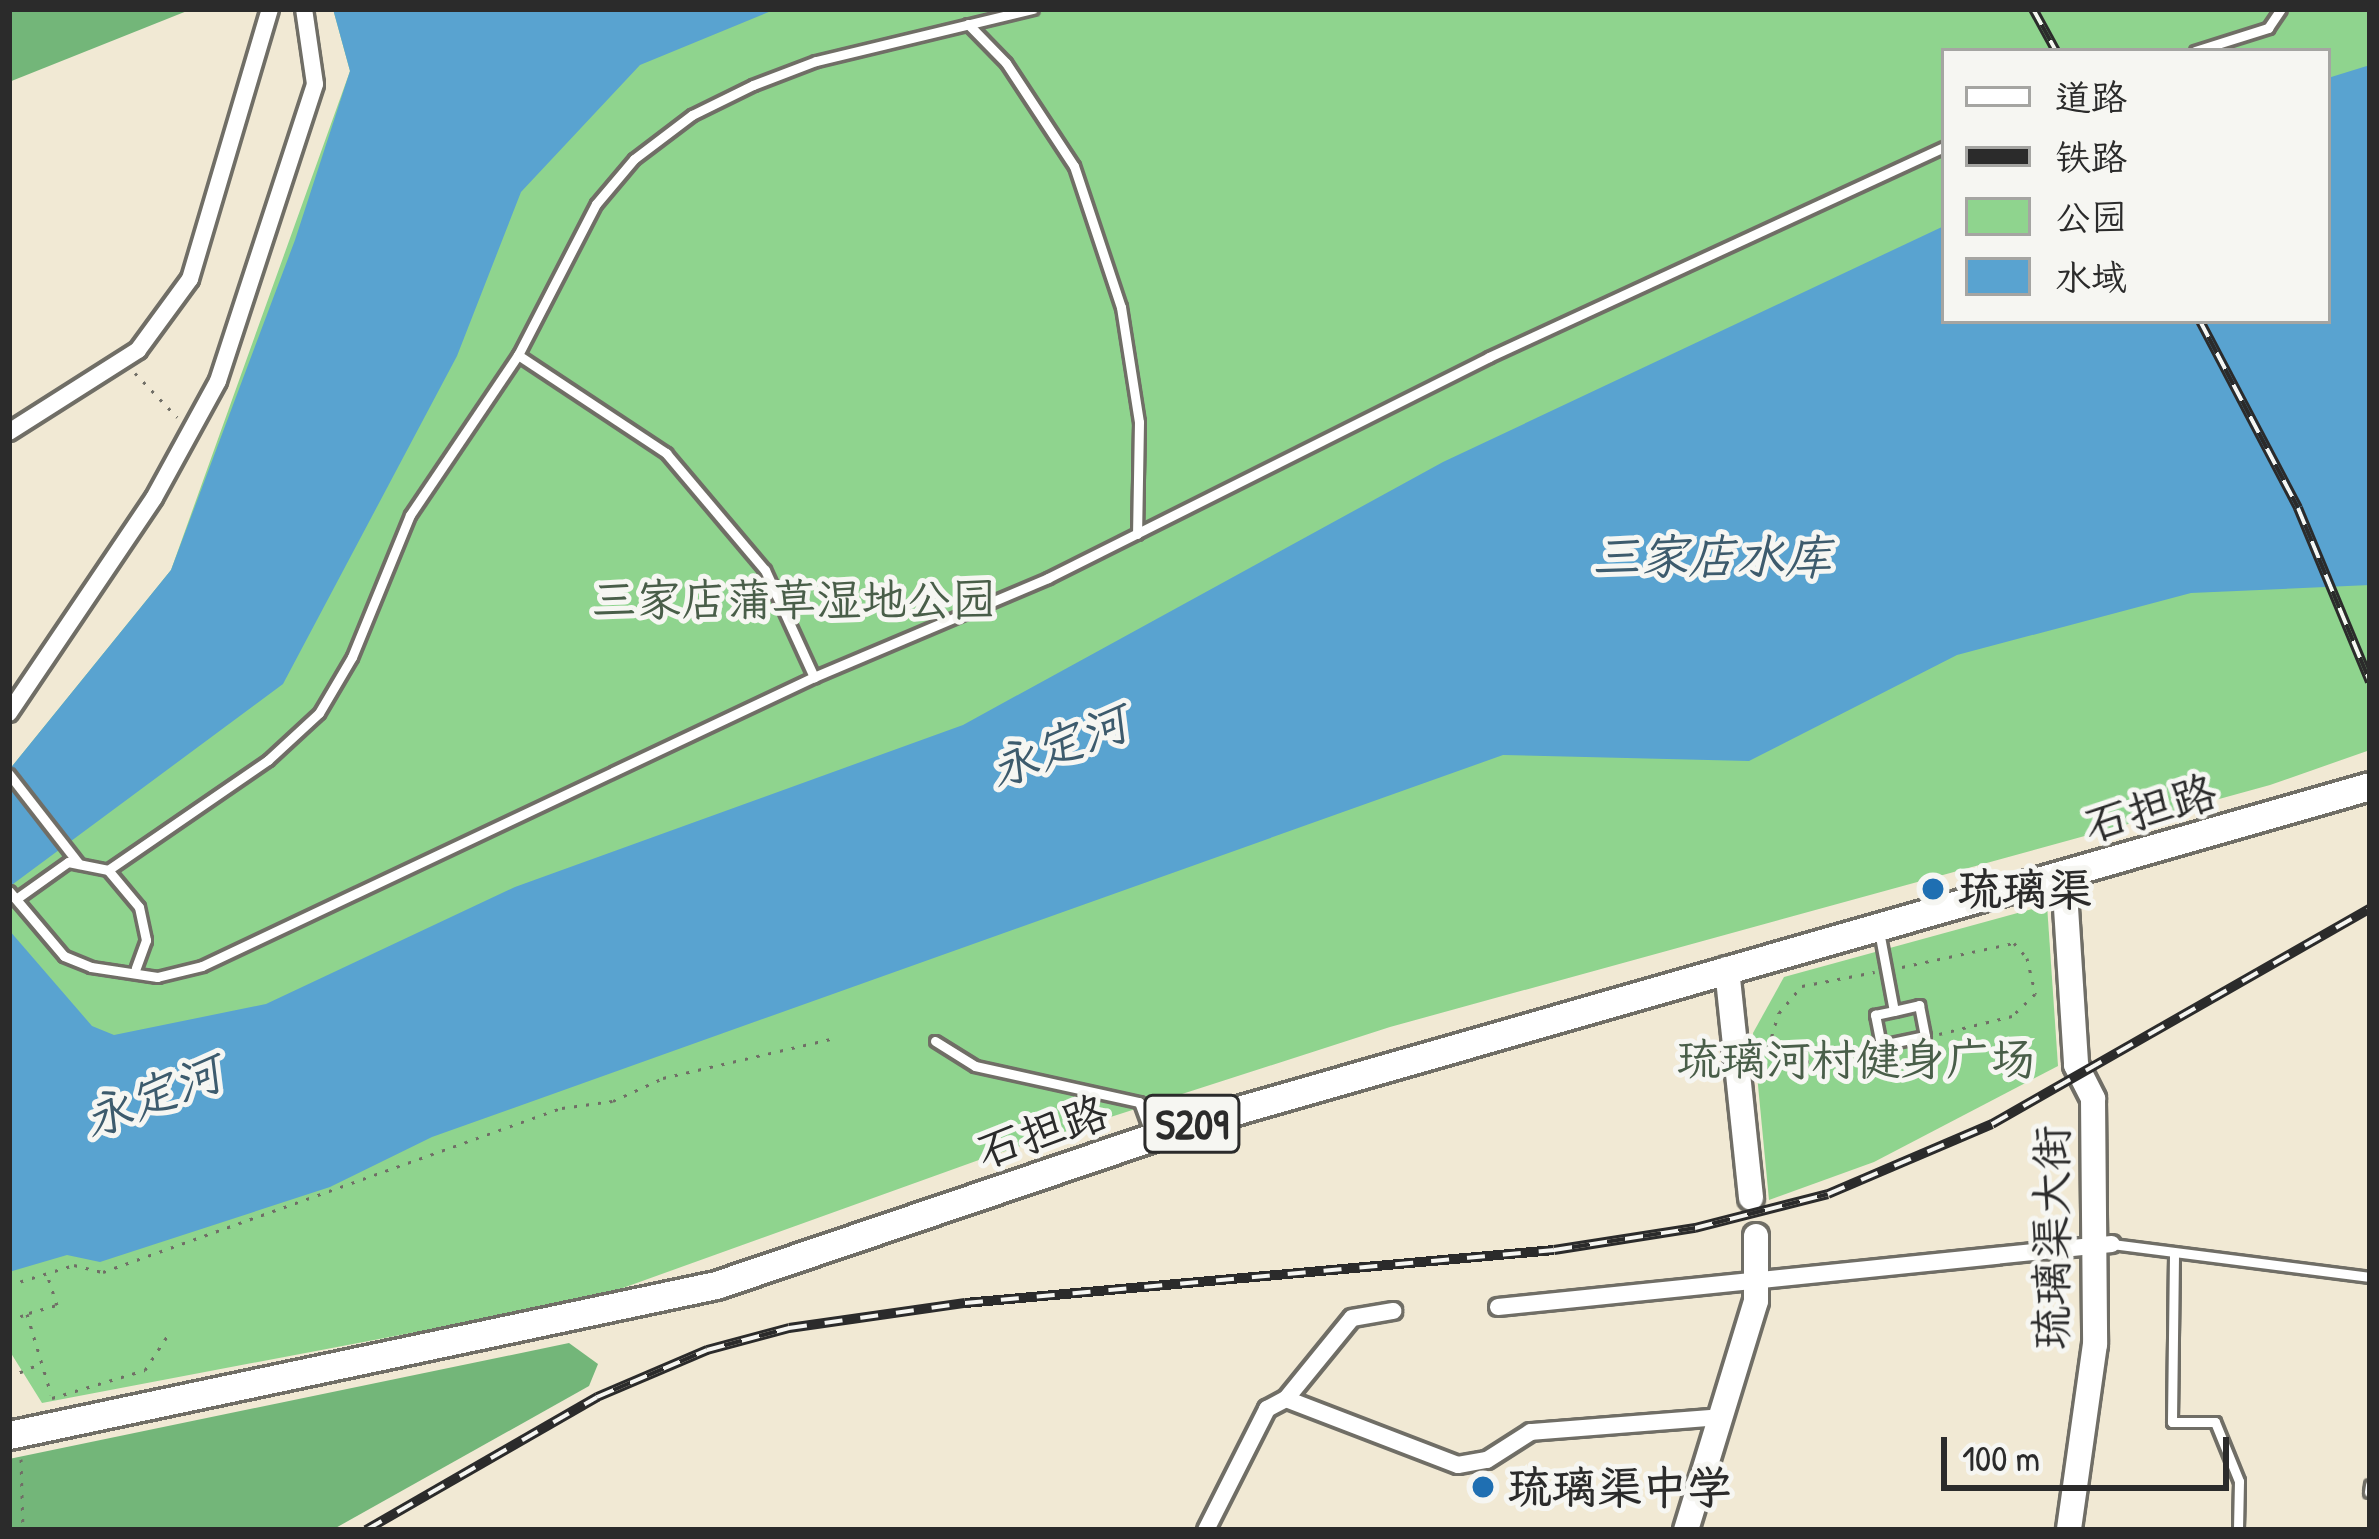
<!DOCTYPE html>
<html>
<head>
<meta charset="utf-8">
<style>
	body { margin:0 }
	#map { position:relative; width:2379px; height:1539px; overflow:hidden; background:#f1e9d4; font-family:"Patrick Hand","LXGW WenKai TC",sans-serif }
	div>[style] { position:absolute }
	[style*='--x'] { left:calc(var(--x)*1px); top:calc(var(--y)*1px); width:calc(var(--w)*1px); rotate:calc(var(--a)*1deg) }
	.green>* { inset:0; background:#8fd48e }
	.forest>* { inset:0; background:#73b679 }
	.water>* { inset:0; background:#59a3d0 }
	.path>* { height:3px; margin-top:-1.5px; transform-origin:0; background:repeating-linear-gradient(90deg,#706e66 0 3px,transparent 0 12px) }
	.roads { filter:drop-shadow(3px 0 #706e66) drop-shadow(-3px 0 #706e66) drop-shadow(0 3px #706e66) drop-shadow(0 -3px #706e66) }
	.lane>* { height:9px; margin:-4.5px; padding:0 4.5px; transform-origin:4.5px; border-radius:4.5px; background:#fff }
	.street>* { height:16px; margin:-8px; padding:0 8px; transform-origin:8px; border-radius:8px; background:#fff }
	.secondary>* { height:24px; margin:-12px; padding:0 12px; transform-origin:12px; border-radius:12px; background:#fff }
	.primary>* { height:27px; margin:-13.5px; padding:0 13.5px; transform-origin:13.5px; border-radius:13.5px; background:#fff }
	.rail>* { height:10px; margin-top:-5px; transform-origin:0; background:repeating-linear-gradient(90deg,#f6f6f2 0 18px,#2b2b2b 0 36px); box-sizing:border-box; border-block:3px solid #2b2b2b }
	.dots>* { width:33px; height:33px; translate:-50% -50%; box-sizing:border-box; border:6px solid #f6f6f2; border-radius:50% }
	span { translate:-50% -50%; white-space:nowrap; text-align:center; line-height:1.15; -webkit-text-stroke:10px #f6f6f2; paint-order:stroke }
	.shield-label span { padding:3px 9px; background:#f6f6f2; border:3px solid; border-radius:9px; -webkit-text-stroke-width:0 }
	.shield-label { font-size:42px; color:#2b2b2b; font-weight:700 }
	.park-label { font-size:45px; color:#495e49 }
	.street-label { font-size:45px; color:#2b2b2b }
	.poi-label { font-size:45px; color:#2b2b2b; font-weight:700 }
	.left { translate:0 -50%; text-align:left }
	.water-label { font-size:48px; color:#3d5b6d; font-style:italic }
	.frame { position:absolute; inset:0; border:12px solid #2b2b2b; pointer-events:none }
	.legend { position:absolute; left:1941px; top:48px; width:390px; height:276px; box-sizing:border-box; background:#f6f6f2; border:3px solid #a5a5a2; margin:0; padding:15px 21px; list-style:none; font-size:36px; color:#2b2b2b }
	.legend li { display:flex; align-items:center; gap:24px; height:60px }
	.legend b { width:60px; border:3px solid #a5a5a2 }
	.scale { position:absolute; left:1941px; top:1437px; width:288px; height:54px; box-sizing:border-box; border:6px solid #2b2b2b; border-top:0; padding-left:15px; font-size:36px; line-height:42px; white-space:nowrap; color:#2b2b2b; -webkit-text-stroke:9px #f6f6f2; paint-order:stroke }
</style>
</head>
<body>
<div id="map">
	<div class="green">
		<i style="clip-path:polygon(evenodd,333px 9px,2370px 9px,2370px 750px,2270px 785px,1390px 1027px,990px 1156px,595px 1298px,42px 1403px,9px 1350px,9px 770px,171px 570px,350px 71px,333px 9px,1944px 51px,2328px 51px,2328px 321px,1944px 321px,1944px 51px)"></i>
		<i style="clip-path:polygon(2047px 905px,2058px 1066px,1874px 1162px,1769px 1200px,1753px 1033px,1784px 977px)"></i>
	</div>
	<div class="forest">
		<i style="clip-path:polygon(9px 9px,192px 9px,9px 82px)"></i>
		<i style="clip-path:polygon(569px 1343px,598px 1364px,589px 1386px,332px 1530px,9px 1530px,9px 1459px)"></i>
	</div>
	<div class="water">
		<i style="clip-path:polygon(333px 9px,776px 9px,640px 65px,521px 192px,457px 356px,283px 684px,9px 887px,9px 770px,171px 570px,295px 240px,350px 71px)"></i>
		<i style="clip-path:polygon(2370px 65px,2370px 585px,2191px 593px,1957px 655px,1749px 761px,1503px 755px,432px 1137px,330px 1187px,100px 1262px,67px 1255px,9px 1272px,9px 930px,92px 1026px,114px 1035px,266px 1004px,515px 887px,963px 725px,1443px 462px,1944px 226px,1944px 321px,2328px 321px,2328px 78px)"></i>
	</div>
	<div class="path">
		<i style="--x:135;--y:373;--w:61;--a:46.3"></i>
		<i style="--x:1902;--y:967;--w:115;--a:-12.1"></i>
		<i style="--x:2014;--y:943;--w:20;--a:49"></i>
		<i style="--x:2027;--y:958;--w:37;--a:77"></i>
		<i style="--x:2035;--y:994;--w:32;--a:136"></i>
		<i style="--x:2012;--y:1016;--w:75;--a:166.1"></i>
		<i style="--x:1868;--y:1049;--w:98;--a:168.2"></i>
		<i style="--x:1772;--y:1069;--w:21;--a:-101"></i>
		<i style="--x:1768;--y:1048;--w:37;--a:-73"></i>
		<i style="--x:1779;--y:1013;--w:35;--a:-50"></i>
		<i style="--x:1802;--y:986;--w:74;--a:-10.9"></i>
		<i style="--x:9;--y:1285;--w:68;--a:-17.1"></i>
		<i style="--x:74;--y:1265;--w:30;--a:14"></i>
		<i style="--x:103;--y:1272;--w:487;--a:-19.7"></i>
		<i style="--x:562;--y:1108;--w:51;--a:-7.8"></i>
		<i style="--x:613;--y:1101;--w:55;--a:-24.7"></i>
		<i style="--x:663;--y:1078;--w:172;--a:-13.1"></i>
		<i style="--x:29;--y:1313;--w:29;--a:-16"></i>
		<i style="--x:57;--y:1305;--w:33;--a:-108"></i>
		<i style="--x:9;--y:1320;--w:19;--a:-18"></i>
		<i style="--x:27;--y:1314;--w:84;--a:73.3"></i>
		<i style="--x:9;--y:1377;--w:34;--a:-23"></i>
		<i style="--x:52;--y:1398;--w:97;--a:-16.8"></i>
		<i style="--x:145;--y:1370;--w:42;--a:-56.7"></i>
		<i style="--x:21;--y:1459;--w:71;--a:88.4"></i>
	</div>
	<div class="roads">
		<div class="lane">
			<i style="--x:968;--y:24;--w:54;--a:45.7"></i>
			<i style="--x:1006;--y:63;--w:123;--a:56.6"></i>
			<i style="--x:1074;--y:166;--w:149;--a:71.6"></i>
			<i style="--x:1121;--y:307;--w:116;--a:81.1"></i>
			<i style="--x:1139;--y:422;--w:112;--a:91"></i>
			<i style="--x:2195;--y:51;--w:77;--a:-17.5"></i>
			<i style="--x:2268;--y:28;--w:23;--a:-56"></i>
			<i style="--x:518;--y:355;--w:178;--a:33.5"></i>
			<i style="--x:666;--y:453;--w:153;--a:49.8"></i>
			<i style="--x:765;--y:570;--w:118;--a:65.4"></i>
			<i style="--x:9;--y:774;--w:114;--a:52.1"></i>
			<i style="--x:108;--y:870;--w:48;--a:50"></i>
			<i style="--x:139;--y:907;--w:34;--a:78"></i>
			<i style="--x:146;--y:940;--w:30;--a:110"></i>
			<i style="--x:9;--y:891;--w:85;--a:49.8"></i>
			<i style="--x:64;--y:956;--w:29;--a:22"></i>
			<i style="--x:91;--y:967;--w:67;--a:8.6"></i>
			<i style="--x:157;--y:977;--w:46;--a:-13.7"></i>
			<i style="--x:202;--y:966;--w:677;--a:-25.28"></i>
			<i style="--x:814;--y:677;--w:254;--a:-22.9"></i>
			<i style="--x:1048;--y:578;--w:493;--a:-26.6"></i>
			<i style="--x:1489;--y:357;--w:501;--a:-24.78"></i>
			<i style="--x:16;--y:899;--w:64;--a:-35.4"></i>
			<i style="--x:68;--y:862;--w:41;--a:11.3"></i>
			<i style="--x:108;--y:870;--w:194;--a:-34.5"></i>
			<i style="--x:268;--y:760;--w:69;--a:-42.7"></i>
			<i style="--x:319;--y:713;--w:65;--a:-59.5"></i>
			<i style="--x:352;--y:657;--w:153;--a:-67.8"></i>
			<i style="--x:410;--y:515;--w:193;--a:-56"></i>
			<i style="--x:518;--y:355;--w:170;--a:-62.7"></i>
			<i style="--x:596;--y:204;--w:59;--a:-49.8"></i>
			<i style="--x:634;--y:159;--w:73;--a:-37.2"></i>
			<i style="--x:692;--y:115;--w:68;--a:-26.2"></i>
			<i style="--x:753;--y:85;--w:67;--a:-20.9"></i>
			<i style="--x:816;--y:61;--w:223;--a:-13.5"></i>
			<i style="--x:1879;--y:931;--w:81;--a:79.4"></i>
			<i style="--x:1894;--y:1011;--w:26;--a:-13"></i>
			<i style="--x:1919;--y:1005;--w:32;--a:79"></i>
			<i style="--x:1925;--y:1036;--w:45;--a:168.4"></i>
			<i style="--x:1881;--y:1045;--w:31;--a:-101"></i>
			<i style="--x:1875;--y:1015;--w:19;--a:-12"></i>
			<i style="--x:935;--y:1041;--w:47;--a:32"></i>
			<i style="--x:975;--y:1066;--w:168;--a:12.4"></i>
			<i style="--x:1139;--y:1102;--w:32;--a:70"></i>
			<i style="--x:2112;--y:1244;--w:260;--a:7.3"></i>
			<i style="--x:2174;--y:1256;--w:166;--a:90.7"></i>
			<i style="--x:2172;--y:1422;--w:43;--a:0"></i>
			<i style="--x:2215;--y:1422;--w:64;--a:67.9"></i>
			<i style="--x:2239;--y:1481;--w:49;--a:91.2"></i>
			<i style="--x:2369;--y:1492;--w:7;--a:-82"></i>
		</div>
		<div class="street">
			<i style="--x:9;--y:432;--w:153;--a:-32.4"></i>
			<i style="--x:138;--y:350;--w:88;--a:-53.8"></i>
			<i style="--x:190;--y:279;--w:282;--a:-73.5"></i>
			<i style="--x:9;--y:713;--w:259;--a:-56"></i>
			<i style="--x:154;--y:498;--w:133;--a:-61.3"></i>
			<i style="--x:218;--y:381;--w:312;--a:-71.9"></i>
			<i style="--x:315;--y:84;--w:76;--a:-98.3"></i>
			<i style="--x:1498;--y:1307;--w:617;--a:-5.86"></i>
			<i style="--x:1286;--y:1399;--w:104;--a:-50.8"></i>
			<i style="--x:1352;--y:1318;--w:42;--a:-9.7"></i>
			<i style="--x:1206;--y:1530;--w:136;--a:-63.2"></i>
			<i style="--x:1267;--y:1409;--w:21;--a:-28"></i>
			<i style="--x:1286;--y:1399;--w:184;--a:21"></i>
			<i style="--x:1458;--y:1465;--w:29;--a:-10"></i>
			<i style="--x:1487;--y:1460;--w:52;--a:-32.5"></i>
			<i style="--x:1531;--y:1432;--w:191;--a:-4.5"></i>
		</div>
		<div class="secondary">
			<i style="--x:2064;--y:877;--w:188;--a:86.3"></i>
			<i style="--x:2076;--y:1065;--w:38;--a:63"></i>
			<i style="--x:2093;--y:1099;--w:245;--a:89.5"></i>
			<i style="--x:2095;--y:1344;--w:188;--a:98"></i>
			<i style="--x:1727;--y:969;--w:230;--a:84"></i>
			<i style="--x:1686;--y:1530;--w:239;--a:-73"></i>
			<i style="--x:1756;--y:1301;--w:65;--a:-90"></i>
		</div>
		<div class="primary">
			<i style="--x:9;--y:1435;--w:723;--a:-11.98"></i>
			<i style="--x:716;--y:1285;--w:511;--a:-18.72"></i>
			<i style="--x:1200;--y:1121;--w:1217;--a:-15.98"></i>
		</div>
	</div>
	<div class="rail">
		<i style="--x:2033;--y:9;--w:48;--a:61.3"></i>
		<i style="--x:2200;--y:321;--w:211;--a:62.3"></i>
		<i style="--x:2298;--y:508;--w:188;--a:67.5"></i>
		<i style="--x:366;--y:1530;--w:267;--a:-29.9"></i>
		<i style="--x:597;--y:1397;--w:120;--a:-23.1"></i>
		<i style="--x:707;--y:1350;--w:85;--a:-15"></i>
		<i style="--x:789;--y:1328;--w:178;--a:-8.1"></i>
		<i style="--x:965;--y:1303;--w:591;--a:-5.14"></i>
		<i style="--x:1554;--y:1250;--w:143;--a:-8.9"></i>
		<i style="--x:1695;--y:1228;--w:137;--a:-14.3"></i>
		<i style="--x:1828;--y:1194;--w:178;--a:-23.1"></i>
		<i style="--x:1992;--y:1124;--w:435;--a:-29.7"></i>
	</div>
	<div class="dots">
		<i style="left:1933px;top:889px;background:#1f6fb2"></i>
		<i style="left:1483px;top:1487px;background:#1f6fb2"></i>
	</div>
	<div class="shield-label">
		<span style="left:1192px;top:1124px">S209</span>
	</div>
	<div class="park-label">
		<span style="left:794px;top:599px">三家店蒲草湿地公园</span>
		<span style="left:1856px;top:1059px">琉璃河村健身广场</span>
	</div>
	<div class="street-label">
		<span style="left:2150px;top:808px;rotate:-16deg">石担路</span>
		<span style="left:1042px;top:1131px;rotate:-19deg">石担路</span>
		<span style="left:2051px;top:1238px;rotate:-90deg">琉璃渠大街</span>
	</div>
	<div class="poi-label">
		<span class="left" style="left:1957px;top:889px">琉璃渠</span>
		<span class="left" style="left:1507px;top:1487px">琉璃渠中学</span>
	</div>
	<div class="water-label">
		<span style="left:1712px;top:556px">三家店水库</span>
		<span style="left:1058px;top:745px;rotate:-21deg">永定河</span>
		<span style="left:152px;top:1095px;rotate:-21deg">永定河</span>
	</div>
	<div class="frame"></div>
	<ul class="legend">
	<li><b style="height:15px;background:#fff"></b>道路</li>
	<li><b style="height:15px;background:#2b2b2b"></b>铁路</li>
	<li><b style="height:33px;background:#8fd48e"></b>公园</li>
	<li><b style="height:33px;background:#59a3d0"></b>水域</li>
	</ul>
	<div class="scale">100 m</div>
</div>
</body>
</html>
